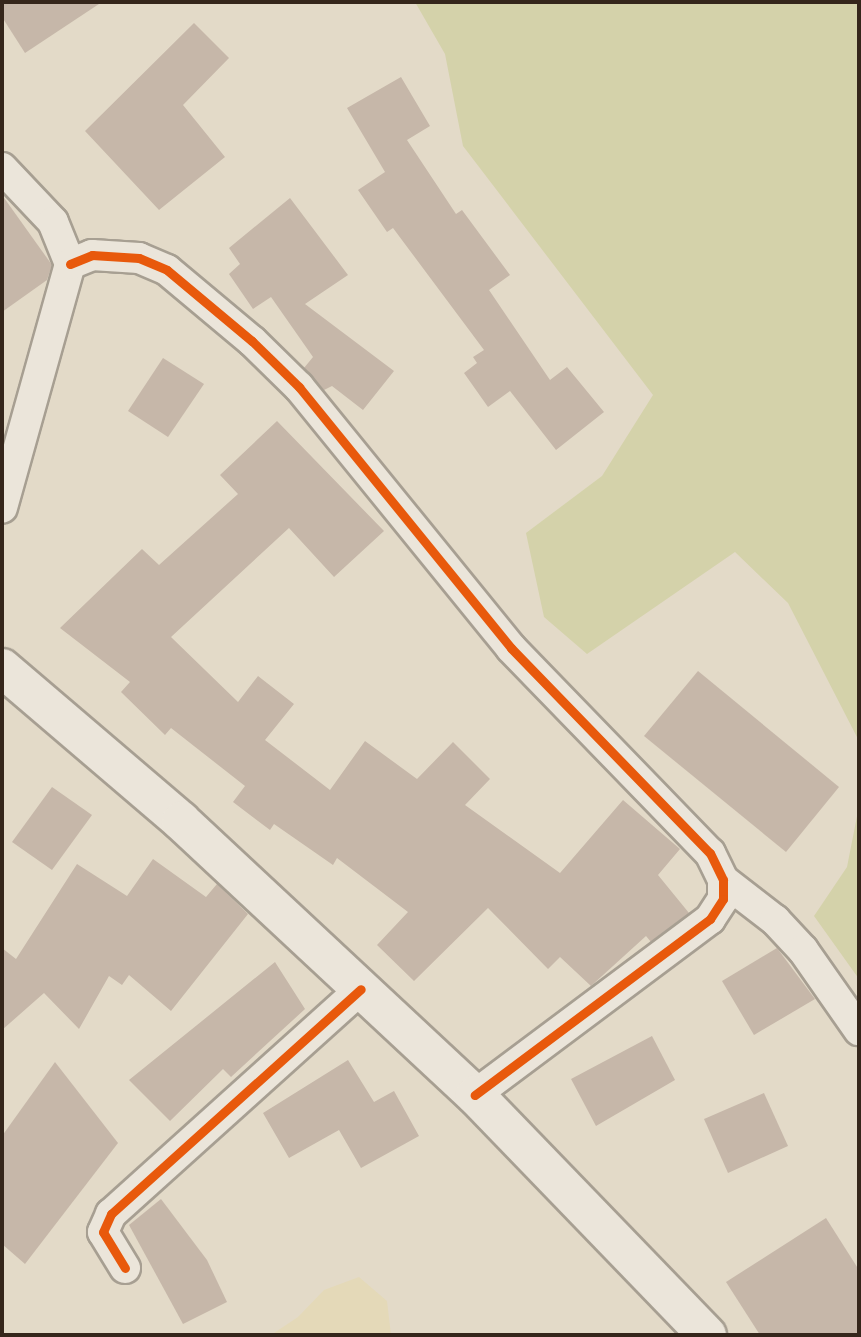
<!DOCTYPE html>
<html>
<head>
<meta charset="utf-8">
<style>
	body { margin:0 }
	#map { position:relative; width:861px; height:1337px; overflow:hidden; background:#e3dac8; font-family:"IBM Plex Serif",serif }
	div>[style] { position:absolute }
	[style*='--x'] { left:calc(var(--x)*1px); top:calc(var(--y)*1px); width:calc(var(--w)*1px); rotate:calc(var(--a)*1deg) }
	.farmland>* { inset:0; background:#e4d9b8 }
	.green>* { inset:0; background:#d4d2aa }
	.building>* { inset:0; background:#c6b7a9 }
	.roads { filter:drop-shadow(2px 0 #a79f92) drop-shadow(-2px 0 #a79f92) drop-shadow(0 2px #a79f92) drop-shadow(0 -2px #a79f92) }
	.minor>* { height:30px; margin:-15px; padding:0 15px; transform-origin:15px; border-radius:15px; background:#ebe5da }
	.secondary>* { height:38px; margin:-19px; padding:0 19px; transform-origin:19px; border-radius:19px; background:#ebe5da }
	.cycleway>* { height:9px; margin:-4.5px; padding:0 4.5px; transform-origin:4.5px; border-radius:4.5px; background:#e8590c }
	span { translate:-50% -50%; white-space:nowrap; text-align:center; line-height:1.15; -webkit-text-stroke:5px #f5e8cc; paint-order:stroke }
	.frame { position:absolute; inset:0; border:4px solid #35261b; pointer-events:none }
</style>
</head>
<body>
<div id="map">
	<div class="farmland">
		<i style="clip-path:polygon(359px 1277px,387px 1301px,391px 1335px,271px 1335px,298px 1317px,324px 1290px)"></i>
	</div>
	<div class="green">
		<i style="clip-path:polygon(415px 2px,859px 2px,859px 741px,788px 603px,735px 552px,587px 654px,544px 617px,526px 533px,602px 476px,653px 395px,463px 146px,445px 54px)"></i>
		<i style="clip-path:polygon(859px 806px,859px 979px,814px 916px,847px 867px)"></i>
	</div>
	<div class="building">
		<i style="clip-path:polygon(2px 2px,102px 2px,25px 53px,2px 17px)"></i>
		<i style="clip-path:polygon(194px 23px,229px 58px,183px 105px,225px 157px,159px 210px,85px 131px)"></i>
		<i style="clip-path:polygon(401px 77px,430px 126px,407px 140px,456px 214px,462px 210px,510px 275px,489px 290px,550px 380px,567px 367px,604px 412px,556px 450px,510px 391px,488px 407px,464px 373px,477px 363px,473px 357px,484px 350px,393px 228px,387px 232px,358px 190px,385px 172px,347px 108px)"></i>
		<i style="clip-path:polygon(2px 195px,52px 265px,47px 280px,2px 312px)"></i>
		<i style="clip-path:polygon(290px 198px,348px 275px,305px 304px,394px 371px,363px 410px,332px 386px,324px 390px,304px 368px,313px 357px,271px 297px,253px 309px,229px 274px,240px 264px,229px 248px)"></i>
		<i style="clip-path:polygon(163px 358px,204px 384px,168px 437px,128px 411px)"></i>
		<i style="clip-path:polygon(277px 421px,384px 531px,334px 577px,289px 528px,171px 637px,238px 702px,258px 676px,294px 704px,265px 740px,330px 790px,365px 741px,417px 779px,453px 742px,490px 779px,465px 805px,560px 873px,623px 800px,680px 849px,658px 875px,689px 913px,651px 942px,646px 936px,591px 986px,560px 957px,548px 969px,488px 908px,414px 981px,377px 945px,408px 912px,337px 858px,333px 865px,274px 824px,270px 830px,233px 802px,245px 786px,171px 728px,165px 735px,121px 692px,130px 682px,60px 628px,142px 549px,159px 565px,238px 494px,220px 475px)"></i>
		<i style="clip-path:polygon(698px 671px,839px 787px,786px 852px,644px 736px)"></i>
		<i style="clip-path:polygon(52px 787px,92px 815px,52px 870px,12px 842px)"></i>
		<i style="clip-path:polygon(153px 859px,206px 897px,217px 884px,248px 914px,171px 1011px,129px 975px,122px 985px,109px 976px,79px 1029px,44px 993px,2px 1030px,2px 948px,16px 959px,77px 864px,127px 896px)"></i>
		<i style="clip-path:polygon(777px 948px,815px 999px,754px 1035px,722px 981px)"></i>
		<i style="clip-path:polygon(275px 962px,305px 1009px,231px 1077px,223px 1069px,170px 1121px,129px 1080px)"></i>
		<i style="clip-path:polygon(652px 1036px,675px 1080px,596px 1126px,571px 1079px)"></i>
		<i style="clip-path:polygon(348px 1060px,374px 1102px,394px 1091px,419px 1136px,361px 1168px,339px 1130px,289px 1158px,263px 1113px)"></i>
		<i style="clip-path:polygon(55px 1062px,118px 1143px,25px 1264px,2px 1244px,2px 1136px)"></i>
		<i style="clip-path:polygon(764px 1093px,788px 1146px,728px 1173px,704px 1119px)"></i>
		<i style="clip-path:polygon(161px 1199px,207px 1260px,227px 1302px,183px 1324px,129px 1225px)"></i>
		<i style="clip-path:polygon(826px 1218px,859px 1270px,859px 1335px,760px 1335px,726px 1282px)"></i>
	</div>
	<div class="roads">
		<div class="minor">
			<i style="--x:2;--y:168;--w:74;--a:46.6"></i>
			<i style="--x:53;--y:222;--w:45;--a:68"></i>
			<i style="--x:70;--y:264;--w:253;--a:105.6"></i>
			<i style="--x:70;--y:264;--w:24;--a:-22"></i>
			<i style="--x:92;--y:255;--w:47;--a:3.7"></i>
			<i style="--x:139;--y:258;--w:30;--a:23"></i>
			<i style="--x:167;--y:270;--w:111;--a:39.9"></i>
			<i style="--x:252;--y:341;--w:66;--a:44.4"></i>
			<i style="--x:299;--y:387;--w:336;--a:50.9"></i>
			<i style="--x:511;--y:648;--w:286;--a:45.9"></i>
			<i style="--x:710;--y:853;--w:30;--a:64"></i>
			<i style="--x:723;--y:880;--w:19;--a:90"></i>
			<i style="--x:723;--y:899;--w:24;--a:123"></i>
			<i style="--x:710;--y:919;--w:294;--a:143.2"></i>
			<i style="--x:723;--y:880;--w:66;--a:37.6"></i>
			<i style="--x:775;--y:920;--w:41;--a:47"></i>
			<i style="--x:803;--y:950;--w:98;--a:55"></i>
			<i style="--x:125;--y:1268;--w:42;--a:-121.4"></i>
			<i style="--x:103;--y:1232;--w:20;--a:-66"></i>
			<i style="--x:111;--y:1214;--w:336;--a:-42"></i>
		</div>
		<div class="secondary">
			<i style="--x:2;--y:668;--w:235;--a:40.5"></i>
			<i style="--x:181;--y:821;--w:402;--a:43"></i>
			<i style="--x:475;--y:1095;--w:334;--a:46"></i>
		</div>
	</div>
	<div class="cycleway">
		<i style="--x:70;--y:264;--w:24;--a:-22"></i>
		<i style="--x:92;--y:255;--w:47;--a:3.7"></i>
		<i style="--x:139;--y:258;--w:30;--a:23"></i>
		<i style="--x:167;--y:270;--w:111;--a:39.9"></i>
		<i style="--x:252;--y:341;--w:66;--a:44.4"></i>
		<i style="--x:299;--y:387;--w:336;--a:50.9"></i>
		<i style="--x:511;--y:648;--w:286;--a:45.9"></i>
		<i style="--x:710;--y:853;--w:30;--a:64"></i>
		<i style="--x:723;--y:880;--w:19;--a:90"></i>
		<i style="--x:723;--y:899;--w:24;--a:123"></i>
		<i style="--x:710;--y:919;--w:294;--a:143.2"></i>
		<i style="--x:125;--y:1268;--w:42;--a:-121.4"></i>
		<i style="--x:103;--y:1232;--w:20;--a:-66"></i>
		<i style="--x:111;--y:1214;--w:336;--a:-42"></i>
	</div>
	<div class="frame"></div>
</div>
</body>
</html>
